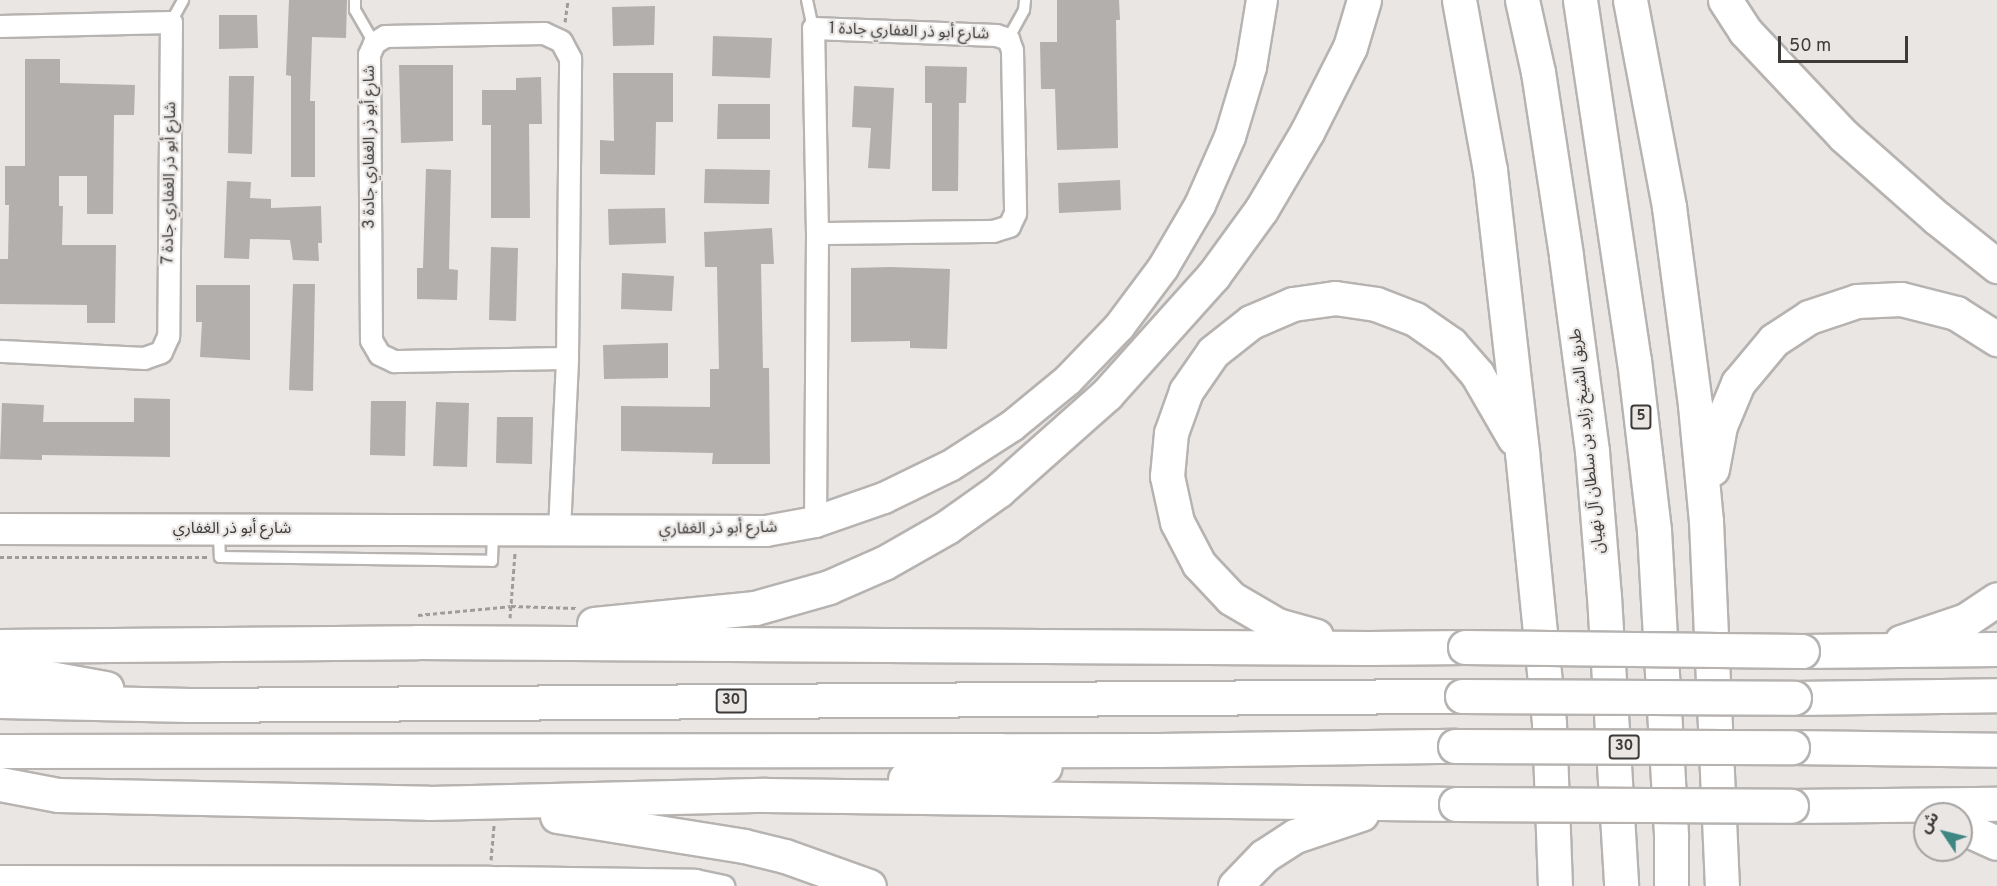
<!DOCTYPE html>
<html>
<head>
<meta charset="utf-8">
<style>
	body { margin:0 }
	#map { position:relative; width:1997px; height:886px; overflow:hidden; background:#e9e6e4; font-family:Overpass,"Noto Sans Arabic",sans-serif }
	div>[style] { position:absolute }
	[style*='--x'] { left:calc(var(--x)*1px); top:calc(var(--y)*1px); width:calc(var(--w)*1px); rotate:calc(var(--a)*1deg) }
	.building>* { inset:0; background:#b2afac }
	.path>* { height:3px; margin-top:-1.5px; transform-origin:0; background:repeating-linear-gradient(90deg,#9f9d9b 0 4.5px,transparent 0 7.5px) }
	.roads { filter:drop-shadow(2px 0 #b6b3b1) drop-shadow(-2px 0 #b6b3b1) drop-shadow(0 2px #b6b3b1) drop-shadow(0 -2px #b6b3b1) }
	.lane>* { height:10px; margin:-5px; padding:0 5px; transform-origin:5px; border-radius:5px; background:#fff }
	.street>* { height:21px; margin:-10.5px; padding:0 10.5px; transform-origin:10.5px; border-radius:10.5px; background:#fff }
	.secondary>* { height:30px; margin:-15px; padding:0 15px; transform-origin:15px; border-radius:15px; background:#fff }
	.highway>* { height:33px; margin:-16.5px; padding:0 16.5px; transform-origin:16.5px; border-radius:16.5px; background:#fff }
	.bridges { filter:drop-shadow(2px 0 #b6b3b1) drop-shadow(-2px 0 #b6b3b1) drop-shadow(0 2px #b6b3b1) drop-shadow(0 -2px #b6b3b1) }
	.highway-bridge>* { height:33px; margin:-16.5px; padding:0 16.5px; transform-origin:16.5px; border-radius:16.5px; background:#fff }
	span { translate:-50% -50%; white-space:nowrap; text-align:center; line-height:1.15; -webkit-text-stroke:4.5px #e9e6e4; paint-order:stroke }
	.shield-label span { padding:2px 4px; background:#e9e6e4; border:2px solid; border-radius:4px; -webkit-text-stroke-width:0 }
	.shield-label { font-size:15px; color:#3c3b3a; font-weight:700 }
	.street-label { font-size:16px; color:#3c3b3a }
	.north { position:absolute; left:1913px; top:802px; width:60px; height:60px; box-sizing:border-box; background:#e9e6e4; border:2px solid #a4a2a0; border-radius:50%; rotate:305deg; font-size:16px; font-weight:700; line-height:24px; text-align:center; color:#3c3b3a }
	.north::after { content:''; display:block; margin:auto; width:21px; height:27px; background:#3f8783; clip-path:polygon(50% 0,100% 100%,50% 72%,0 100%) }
	.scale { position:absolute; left:1778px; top:36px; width:130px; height:27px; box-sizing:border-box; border:3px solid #3c3b3a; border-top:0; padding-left:8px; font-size:18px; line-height:21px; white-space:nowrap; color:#3c3b3a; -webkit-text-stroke:4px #e9e6e4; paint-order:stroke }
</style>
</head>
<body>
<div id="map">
	<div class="building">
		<i style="clip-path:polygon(289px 0,347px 0,346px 38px,312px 37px,310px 101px,315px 101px,315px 177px,291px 177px,291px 76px,286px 75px)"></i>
		<i style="clip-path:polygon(1057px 0,1119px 0,1120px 20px,1116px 20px,1118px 148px,1057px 150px,1055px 89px,1041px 89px,1040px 42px,1057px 42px)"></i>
		<i style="clip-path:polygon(655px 6px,654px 45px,613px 46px,612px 7px)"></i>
		<i style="clip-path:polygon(219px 15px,257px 15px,258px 48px,219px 49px)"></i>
		<i style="clip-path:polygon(713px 36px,772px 38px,770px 78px,712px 76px)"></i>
		<i style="clip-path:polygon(25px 59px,60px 59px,60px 83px,135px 85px,134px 115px,114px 115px,113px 214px,87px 214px,87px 176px,59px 176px,59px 206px,63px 206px,62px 245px,116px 245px,115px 323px,87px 323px,87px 305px,0 304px,0 259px,8px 259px,9px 205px,5px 205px,5px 166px,25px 166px)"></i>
		<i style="clip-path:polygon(399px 65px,453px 65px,453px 141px,401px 143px)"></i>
		<i style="clip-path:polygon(925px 66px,967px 67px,966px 103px,959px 103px,958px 191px,932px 191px,932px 103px,925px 103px)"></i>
		<i style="clip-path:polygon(613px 73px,673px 73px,673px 122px,656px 122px,655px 175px,600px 174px,600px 140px,614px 141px)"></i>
		<i style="clip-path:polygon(229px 76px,254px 76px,252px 154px,228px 153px)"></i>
		<i style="clip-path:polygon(541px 77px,542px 124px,529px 124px,530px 218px,491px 218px,491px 125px,482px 125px,482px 90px,516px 90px,516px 78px)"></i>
		<i style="clip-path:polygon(854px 86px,894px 88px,890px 169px,868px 168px,871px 128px,852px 127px)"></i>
		<i style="clip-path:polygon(718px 104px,770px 104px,770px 139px,717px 139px)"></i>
		<i style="clip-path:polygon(426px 169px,451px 170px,449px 269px,458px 270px,457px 300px,417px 299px,417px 268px,423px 268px)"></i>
		<i style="clip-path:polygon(705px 169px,770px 170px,769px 204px,704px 203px)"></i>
		<i style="clip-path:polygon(1120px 180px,1121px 210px,1059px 213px,1058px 183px)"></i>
		<i style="clip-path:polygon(227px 181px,251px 182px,250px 198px,271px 199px,271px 208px,321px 206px,322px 243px,318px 243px,319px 261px,293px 260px,290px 240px,250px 239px,249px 259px,224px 258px)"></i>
		<i style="clip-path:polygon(665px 208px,666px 243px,609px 245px,608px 209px)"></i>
		<i style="clip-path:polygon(772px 228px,774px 264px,761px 264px,763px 368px,769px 368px,770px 464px,712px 464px,713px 453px,621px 451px,621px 406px,710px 407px,710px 369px,719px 369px,717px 267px,705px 267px,704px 232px)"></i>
		<i style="clip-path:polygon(491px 247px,518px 248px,516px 321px,489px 320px)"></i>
		<i style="clip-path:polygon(891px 267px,950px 269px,947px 349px,910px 348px,910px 341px,851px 342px,851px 268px)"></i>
		<i style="clip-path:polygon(622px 273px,674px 276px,672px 311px,621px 309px)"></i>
		<i style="clip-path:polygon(293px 284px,315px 284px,313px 391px,289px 390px)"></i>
		<i style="clip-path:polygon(196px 285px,250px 285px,250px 360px,200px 357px,202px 322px,196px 322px)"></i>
		<i style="clip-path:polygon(668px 343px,668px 378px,604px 379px,603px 345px)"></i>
		<i style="clip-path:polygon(134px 398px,170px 399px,170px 457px,42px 455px,42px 460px,0 459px,2px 403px,44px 405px,43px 422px,134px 422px)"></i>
		<i style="clip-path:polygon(371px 401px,406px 401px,405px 456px,370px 455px)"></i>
		<i style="clip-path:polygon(436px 402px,469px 403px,467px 467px,433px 466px)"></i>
		<i style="clip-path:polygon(497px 417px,533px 417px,532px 464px,496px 463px)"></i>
	</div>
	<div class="path">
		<i style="--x:565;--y:22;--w:22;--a:-82"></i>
		<i style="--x:0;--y:557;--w:208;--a:0"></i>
		<i style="--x:418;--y:615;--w:93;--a:-5.5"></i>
		<i style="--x:511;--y:606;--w:65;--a:1.8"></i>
		<i style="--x:510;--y:618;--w:65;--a:-85.6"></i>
		<i style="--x:491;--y:860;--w:35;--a:-85"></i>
	</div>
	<div class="roads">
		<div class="lane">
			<i style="--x:355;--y:0;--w:10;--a:90"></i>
			<i style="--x:355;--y:10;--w:38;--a:60"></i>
			<i style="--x:807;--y:0;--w:29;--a:78"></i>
			<i style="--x:171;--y:22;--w:25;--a:-61"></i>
			<i style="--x:1008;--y:39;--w:33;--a:-61"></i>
			<i style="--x:1024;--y:10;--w:10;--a:-84"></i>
			<i style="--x:219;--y:533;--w:24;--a:88"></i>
			<i style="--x:220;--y:557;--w:272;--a:0.8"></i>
			<i style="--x:492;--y:561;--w:30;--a:-88"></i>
		</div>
		<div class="street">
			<i style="--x:0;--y:26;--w:171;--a:-1.3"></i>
			<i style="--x:171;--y:22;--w:314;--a:90.5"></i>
			<i style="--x:168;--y:336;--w:17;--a:114"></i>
			<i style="--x:161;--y:352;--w:18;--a:161"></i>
			<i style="--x:144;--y:358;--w:144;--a:-177.2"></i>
			<i style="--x:815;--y:522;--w:289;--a:-89.6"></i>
			<i style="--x:817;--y:233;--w:205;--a:-91.1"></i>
			<i style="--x:813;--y:28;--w:183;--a:2.2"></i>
			<i style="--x:996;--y:35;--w:13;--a:18"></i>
			<i style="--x:1008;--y:39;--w:12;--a:70"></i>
			<i style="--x:1012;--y:50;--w:163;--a:88.9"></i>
			<i style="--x:1015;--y:213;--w:14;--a:115"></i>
			<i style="--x:1009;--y:226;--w:17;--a:163"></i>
			<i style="--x:993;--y:231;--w:176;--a:179.3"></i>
			<i style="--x:559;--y:530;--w:172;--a:-87.3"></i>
			<i style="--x:567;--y:358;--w:300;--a:-89.4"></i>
			<i style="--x:570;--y:58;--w:19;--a:-118"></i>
			<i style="--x:561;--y:41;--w:19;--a:-155"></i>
			<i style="--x:544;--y:33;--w:159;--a:178.9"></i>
			<i style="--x:385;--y:36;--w:13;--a:148"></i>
			<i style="--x:374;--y:43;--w:12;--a:114"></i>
			<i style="--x:369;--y:54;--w:286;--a:89.6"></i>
			<i style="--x:371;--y:340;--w:16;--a:60"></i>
			<i style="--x:379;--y:354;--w:17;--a:25"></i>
			<i style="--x:394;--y:361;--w:173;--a:-1"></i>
			<i style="--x:0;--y:876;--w:490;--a:0.1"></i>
			<i style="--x:490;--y:877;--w:205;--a:0.8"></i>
			<i style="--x:695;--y:880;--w:29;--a:12"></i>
		</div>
		<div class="secondary">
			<i style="--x:0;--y:529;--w:766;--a:0.15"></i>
			<i style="--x:766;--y:531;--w:50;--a:-10.4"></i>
			<i style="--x:815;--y:522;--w:73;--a:-19.2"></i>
			<i style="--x:884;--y:498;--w:73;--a:-25.9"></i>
			<i style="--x:950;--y:466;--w:74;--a:-32.8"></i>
			<i style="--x:1012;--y:426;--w:72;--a:-39.4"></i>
			<i style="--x:1068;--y:380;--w:74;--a:-46.1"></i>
			<i style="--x:1119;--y:327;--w:74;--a:-53.3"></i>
			<i style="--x:1163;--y:268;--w:73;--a:-59.6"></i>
			<i style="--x:1200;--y:205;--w:74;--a:-66.2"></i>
			<i style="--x:1230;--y:137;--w:73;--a:-73.3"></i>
			<i style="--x:1251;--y:67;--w:68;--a:-80.7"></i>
		</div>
		<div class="highway">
			<i style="--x:1459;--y:0;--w:173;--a:79.7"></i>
			<i style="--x:1490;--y:170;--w:284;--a:83.5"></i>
			<i style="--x:1522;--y:452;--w:272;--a:84.3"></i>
			<i style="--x:1549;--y:723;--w:163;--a:87.9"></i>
			<i style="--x:1522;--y:0;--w:74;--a:77.5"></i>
			<i style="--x:1538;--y:72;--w:186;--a:81.3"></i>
			<i style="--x:1566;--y:256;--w:197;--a:82.4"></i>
			<i style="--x:1592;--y:451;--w:145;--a:85.3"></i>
			<i style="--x:1604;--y:596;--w:290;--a:86.6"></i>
			<i style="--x:1580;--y:0;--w:364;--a:81.5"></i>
			<i style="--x:1634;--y:360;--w:171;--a:83.3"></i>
			<i style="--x:1654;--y:530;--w:307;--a:86.8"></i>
			<i style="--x:1671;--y:837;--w:49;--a:90"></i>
			<i style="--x:1630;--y:0;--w:211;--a:79.3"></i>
			<i style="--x:1669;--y:207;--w:200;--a:82.5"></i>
			<i style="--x:1695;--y:405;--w:117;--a:84.6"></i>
			<i style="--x:1706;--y:521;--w:365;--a:87.5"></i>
			<i style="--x:1725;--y:0;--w:37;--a:57"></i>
			<i style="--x:1745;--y:31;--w:144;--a:46.7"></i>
			<i style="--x:1844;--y:136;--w:124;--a:41.4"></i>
			<i style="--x:1937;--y:218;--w:77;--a:38.7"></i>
			<i style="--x:1712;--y:469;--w:44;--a:-79.5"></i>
			<i style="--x:1720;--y:426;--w:47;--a:-67.3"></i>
			<i style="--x:1738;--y:383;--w:56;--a:-50.1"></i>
			<i style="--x:1774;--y:340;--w:42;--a:-33.3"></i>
			<i style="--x:1809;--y:317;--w:51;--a:-18.4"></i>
			<i style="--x:1857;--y:301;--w:44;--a:-2.6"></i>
			<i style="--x:1901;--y:299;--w:57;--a:14.3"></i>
			<i style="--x:1956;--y:313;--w:49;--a:32.4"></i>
			<i style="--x:594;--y:624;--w:162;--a:-5.7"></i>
			<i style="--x:755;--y:608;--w:77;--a:-15.8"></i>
			<i style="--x:829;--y:587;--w:60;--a:-23.6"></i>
			<i style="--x:884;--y:563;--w:73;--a:-29.7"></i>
			<i style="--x:947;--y:527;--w:64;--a:-35.4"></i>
			<i style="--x:999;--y:490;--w:144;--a:-41.6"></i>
			<i style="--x:1107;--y:394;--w:159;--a:-48.1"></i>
			<i style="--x:1213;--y:276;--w:82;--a:-54"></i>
			<i style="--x:1261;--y:210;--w:91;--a:-59.5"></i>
			<i style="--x:1307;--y:132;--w:95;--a:-63.2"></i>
			<i style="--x:1350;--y:47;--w:49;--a:-73.4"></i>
			<i style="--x:1316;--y:636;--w:41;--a:-164.2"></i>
			<i style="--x:1277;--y:625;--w:53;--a:-149.6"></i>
			<i style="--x:1231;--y:598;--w:47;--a:-133.3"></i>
			<i style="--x:1199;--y:564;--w:47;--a:-117.6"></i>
			<i style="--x:1177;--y:522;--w:47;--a:-102.3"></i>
			<i style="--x:1167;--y:476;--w:43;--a:-84.7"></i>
			<i style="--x:1171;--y:433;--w:45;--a:-70.3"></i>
			<i style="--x:1186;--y:391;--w:47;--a:-55.3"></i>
			<i style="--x:1213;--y:352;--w:48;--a:-38.3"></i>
			<i style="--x:1251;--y:322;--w:46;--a:-23.2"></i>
			<i style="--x:1293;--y:304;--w:42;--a:-8.1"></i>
			<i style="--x:1335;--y:298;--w:41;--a:8.3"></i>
			<i style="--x:1376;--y:304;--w:42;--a:21"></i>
			<i style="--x:1415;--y:319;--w:44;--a:34.8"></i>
			<i style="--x:1451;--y:344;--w:40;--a:49"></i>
			<i style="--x:1477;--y:374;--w:74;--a:60"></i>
			<i style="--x:1901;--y:642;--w:69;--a:-18.7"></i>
			<i style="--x:1966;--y:620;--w:37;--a:-34"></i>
			<i style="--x:0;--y:646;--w:417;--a:-0.5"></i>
			<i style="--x:417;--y:642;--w:952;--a:0.36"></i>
			<i style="--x:1369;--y:648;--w:96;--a:-0.6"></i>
			<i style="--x:1802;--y:651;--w:195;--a:-0.6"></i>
			<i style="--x:0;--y:669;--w:108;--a:10.2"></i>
			<i style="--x:1794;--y:698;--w:203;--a:-0.8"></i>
			<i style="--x:0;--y:701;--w:190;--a:1.2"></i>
			<i style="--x:190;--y:705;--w:1272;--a:-0.41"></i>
			<i style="--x:1792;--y:747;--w:205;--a:0.8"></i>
			<i style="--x:0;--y:751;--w:1159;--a:-0.05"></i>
			<i style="--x:1159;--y:750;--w:296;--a:-0.8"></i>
			<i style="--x:905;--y:779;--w:107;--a:-3.7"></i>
			<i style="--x:1012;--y:772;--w:33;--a:-9"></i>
			<i style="--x:0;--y:784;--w:59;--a:10.7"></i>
			<i style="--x:58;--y:795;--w:371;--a:1.2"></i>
			<i style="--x:429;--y:803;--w:336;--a:-1.4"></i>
			<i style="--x:765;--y:795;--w:691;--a:0.75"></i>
			<i style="--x:1791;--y:806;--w:206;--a:-0.6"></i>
			<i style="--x:557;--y:816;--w:189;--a:9.1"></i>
			<i style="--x:744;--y:846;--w:42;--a:13.7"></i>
			<i style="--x:785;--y:856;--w:89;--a:19.7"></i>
			<i style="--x:1961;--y:827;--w:39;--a:24"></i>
			<i style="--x:1235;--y:886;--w:42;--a:-46"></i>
			<i style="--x:1264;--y:856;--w:37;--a:-33"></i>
			<i style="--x:1295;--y:836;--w:70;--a:-18.4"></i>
		</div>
	</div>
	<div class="bridges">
		<div class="highway-bridge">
			<i style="--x:1465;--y:647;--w:337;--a:0.7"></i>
			<i style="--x:1462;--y:696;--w:332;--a:0.3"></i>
			<i style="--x:1455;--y:746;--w:337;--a:0.2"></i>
			<i style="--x:1456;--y:804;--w:335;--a:0.3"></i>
		</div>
	</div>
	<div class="shield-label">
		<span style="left:1641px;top:417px">5</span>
		<span style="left:731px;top:701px">30</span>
		<span style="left:1624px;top:747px">30</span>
	</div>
	<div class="street-label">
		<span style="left:909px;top:32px;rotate:2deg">شارع أبو ذر الغفاري جادة 1</span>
		<span style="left:370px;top:147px;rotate:-90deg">شارع أبو ذر الغفاري جادة 3</span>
		<span style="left:170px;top:183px;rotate:-89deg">شارع أبو ذر الغفاري جادة 7</span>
		<span style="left:1588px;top:441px;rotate:-96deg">طريق الشيخ زايد بن سلطان آل نهيان</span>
		<span style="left:232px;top:529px">شارع أبو ذر الغفاري</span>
		<span style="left:718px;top:529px;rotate:-1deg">شارع أبو ذر الغفاري</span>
	</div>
	<div class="north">ش</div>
	<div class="scale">50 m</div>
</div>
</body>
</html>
